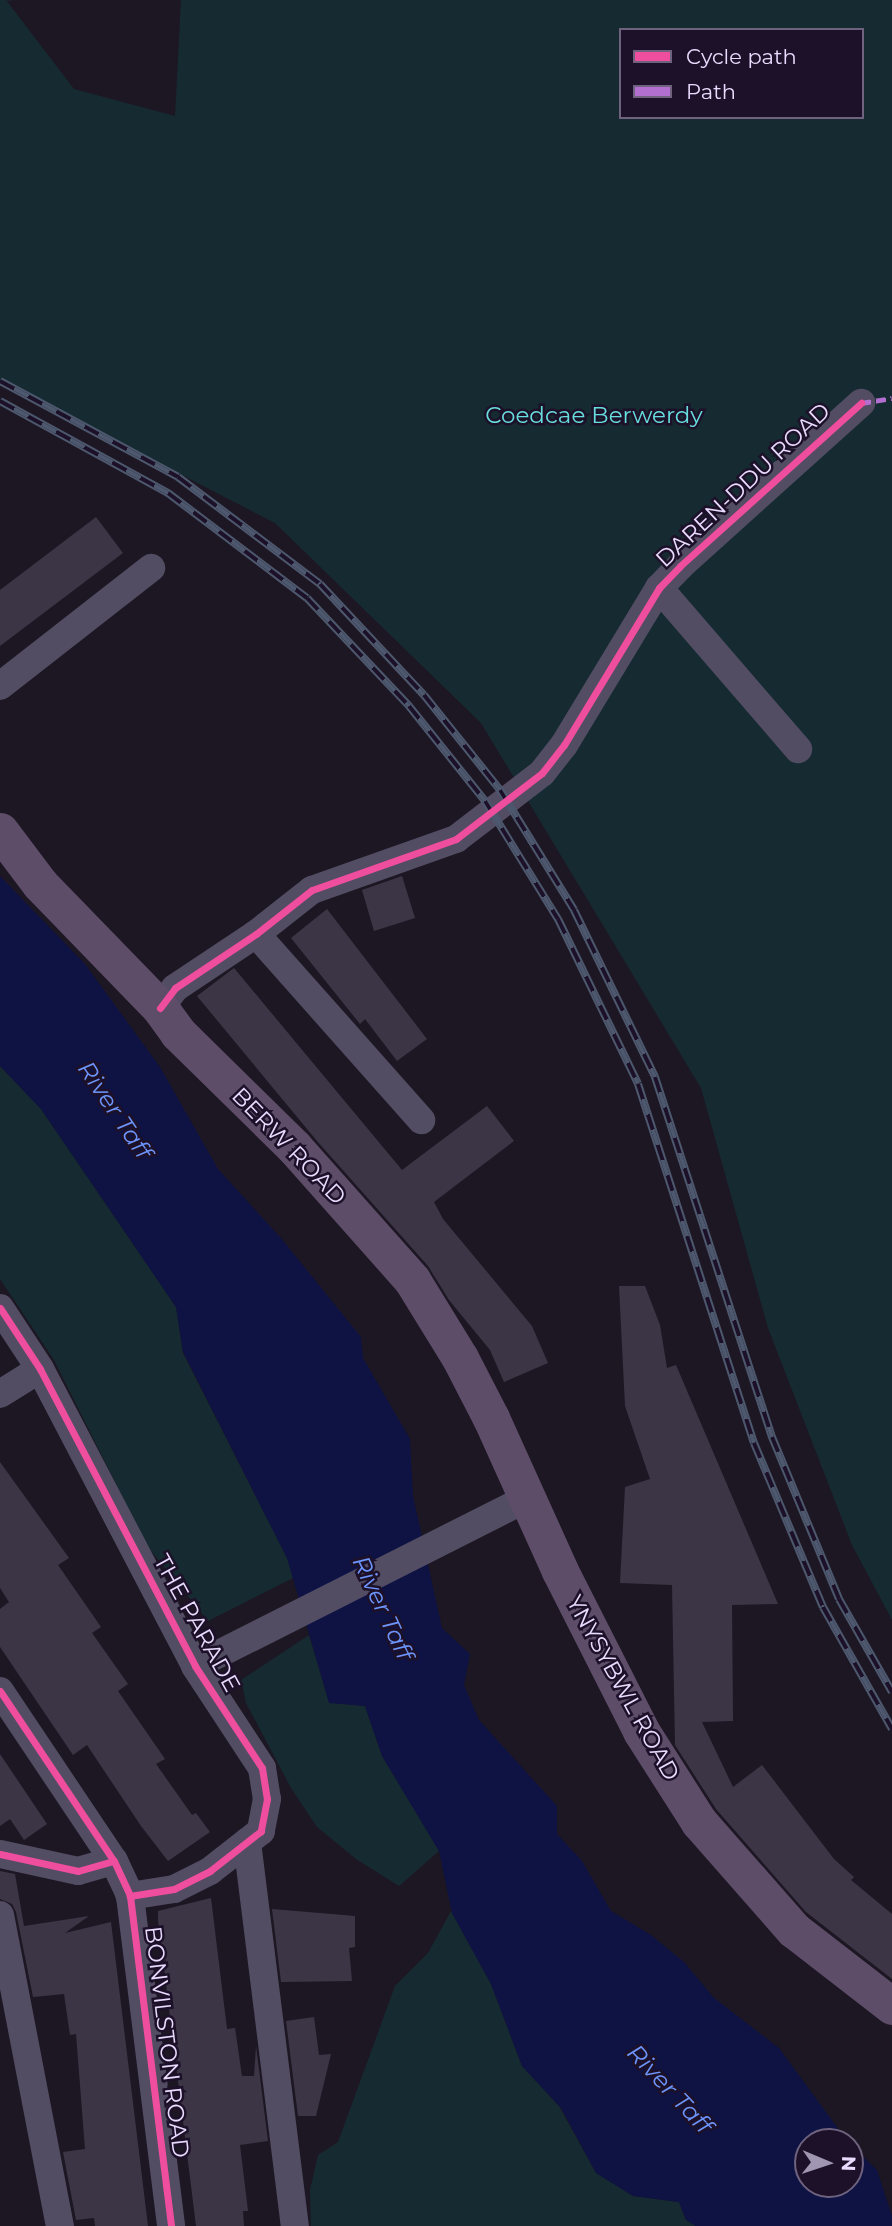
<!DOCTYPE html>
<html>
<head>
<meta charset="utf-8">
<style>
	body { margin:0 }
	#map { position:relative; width:892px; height:2226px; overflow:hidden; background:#1d1723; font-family:Montserrat,sans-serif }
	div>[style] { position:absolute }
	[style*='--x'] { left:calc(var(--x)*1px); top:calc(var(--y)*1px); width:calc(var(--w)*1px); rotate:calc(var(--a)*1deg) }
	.green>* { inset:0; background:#162a31 }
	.water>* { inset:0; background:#0e1344 }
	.building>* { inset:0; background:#3c3546 }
	.minor>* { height:28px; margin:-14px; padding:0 14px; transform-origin:14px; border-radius:14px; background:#534d64 }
	.major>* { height:37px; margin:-18.5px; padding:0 18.5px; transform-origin:18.5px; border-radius:18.5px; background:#5e4d69 }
	.rail>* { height:8px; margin-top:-4px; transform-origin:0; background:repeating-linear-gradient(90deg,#1c1129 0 16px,#4d586e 0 32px); box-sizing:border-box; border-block:2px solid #4d586e }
	.quiet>* { height:5px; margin-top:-2.5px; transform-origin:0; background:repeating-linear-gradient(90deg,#b36fd0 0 10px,transparent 0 15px) }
	.cycleway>* { height:7px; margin:-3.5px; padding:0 3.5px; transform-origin:3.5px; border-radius:3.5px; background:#ef4d9e }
	span { translate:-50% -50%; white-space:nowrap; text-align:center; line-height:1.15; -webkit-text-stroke:5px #1c1129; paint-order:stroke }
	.park-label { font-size:23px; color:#67dddd }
	.street-label { font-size:23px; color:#e8dbfe }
	.water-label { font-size:24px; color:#6c94fb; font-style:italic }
	.legend { position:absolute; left:619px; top:28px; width:245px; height:91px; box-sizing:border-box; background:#1c1129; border:2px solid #6e627e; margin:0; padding:9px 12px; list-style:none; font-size:21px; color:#e8dbfe }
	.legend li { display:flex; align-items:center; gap:14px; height:35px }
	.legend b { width:35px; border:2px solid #6e627e }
	.north { position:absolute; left:794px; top:2128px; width:70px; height:70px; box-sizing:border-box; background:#1c1129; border:2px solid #6e627e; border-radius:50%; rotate:92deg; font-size:19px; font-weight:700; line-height:28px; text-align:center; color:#e8dbfe }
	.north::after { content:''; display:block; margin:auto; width:24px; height:32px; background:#a196b1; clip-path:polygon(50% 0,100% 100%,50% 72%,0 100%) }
</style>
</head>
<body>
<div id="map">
	<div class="green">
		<i style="clip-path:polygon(evenodd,0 0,6px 0,74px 89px,175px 116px,181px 0,892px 0,892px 1620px,852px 1545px,768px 1328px,701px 1088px,481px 723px,275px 523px,0 381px,0 0,621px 30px,862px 30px,862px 117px,621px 117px,621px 30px)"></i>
		<i style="clip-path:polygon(0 1066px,41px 1109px,176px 1307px,183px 1353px,287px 1558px,293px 1578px,208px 1621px,147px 1546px,54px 1360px,0 1279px)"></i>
		<i style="clip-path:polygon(309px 1635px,329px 1702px,365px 1706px,382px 1756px,439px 1851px,399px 1886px,356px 1859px,317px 1827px,291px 1788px,246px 1703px,241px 1680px)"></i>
		<i style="clip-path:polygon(451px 1911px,491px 1984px,522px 2066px,559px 2106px,596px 2173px,633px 2196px,679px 2202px,686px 2220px,696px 2226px,311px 2226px,310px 2190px,318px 2155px,338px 2142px,395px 1986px,428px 1953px)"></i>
	</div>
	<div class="water">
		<i style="clip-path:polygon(0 876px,85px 964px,160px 1067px,218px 1169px,280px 1237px,361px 1337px,363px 1358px,410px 1439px,413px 1496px,442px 1628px,470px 1654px,464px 1685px,479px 1720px,557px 1806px,557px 1834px,582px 1861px,611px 1911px,651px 1935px,684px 1962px,714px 1998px,779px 2048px,848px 2142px,808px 2142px,808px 2184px,850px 2184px,850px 2144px,877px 2170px,892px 2216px,892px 2226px,696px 2226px,686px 2220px,679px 2202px,633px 2196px,596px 2173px,561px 2108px,522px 2066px,491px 1984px,452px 1913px,439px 1851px,382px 1756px,365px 1706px,329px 1703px,287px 1558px,183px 1352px,176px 1307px,41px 1109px,0 1066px)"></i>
	</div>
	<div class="building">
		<i style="clip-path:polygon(96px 517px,123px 553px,0 646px,0 590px)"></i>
		<i style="clip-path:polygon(402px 876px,415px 918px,374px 931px,362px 890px)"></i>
		<i style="clip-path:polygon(327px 909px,427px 1039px,397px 1061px,365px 1019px,360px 1024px,291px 938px)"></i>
		<i style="clip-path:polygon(234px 968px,402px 1170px,487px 1106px,514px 1141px,434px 1202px,443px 1219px,532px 1326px,548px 1363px,504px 1382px,490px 1350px,449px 1300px,428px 1266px,317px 1141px,197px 996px)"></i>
		<i style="clip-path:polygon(619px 1286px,645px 1286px,660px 1325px,667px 1368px,676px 1365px,778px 1604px,732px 1605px,733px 1721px,702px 1722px,733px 1787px,762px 1765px,834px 1859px,854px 1877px,851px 1880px,892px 1914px,892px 1979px,806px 1912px,716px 1809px,675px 1745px,672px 1585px,620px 1583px,625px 1487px,650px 1479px,625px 1406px)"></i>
		<i style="clip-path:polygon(0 1462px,69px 1558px,58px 1565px,101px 1627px,92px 1633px,128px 1684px,118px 1691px,165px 1759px,156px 1764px,192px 1815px,196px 1813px,210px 1832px,168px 1861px,141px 1826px,87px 1745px,73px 1755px,0 1647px,0 1609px,9px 1602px,0 1588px)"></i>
		<i style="clip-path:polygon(0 1754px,47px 1824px,24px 1840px,10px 1819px,0 1826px)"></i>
		<i style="clip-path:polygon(0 1871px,15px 1874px,24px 1926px,89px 1916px,65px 1933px,111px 1922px,148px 2226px,95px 2226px,94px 2218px,76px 2220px,63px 2152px,85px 2149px,76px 2034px,70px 2035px,64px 1994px,33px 1997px,16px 1912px,12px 1904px,0 1899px)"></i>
		<i style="clip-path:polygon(211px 1898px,227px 2029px,235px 2028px,242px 2076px,254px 2076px,256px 2046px,268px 2141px,240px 2145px,248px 2211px,243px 2211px,244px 2226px,196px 2226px,158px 1920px,158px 1911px)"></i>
		<i style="clip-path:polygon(272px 1909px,355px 1916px,355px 1947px,349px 1948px,352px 1981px,281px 1982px)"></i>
		<i style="clip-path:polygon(314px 2017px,319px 2055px,331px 2054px,316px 2116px,298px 2116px,286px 2021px)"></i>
	</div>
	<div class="minor">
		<i style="--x:659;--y:588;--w:213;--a:49.2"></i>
		<i style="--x:0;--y:686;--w:192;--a:-38"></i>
		<i style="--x:256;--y:934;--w:249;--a:48.4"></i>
		<i style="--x:160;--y:1008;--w:25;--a:-53"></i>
		<i style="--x:175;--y:988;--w:97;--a:-33.7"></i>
		<i style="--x:256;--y:934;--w:71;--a:-38.2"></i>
		<i style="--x:312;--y:890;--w:153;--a:-19.5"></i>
		<i style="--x:456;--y:839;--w:108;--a:-37.5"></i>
		<i style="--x:542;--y:773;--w:36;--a:-52"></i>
		<i style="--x:564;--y:745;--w:184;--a:-58.8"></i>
		<i style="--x:659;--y:588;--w:30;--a:-46"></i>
		<i style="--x:680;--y:566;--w:244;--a:-42"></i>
		<i style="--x:0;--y:1308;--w:73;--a:56.7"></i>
		<i style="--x:40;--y:1369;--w:335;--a:62.4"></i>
		<i style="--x:195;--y:1666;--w:122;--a:56.7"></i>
		<i style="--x:262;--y:1768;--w:31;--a:81"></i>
		<i style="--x:267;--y:1799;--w:33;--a:101"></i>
		<i style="--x:261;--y:1831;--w:65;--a:141.9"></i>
		<i style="--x:210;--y:1871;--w:40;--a:153.4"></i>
		<i style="--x:174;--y:1889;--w:45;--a:171"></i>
		<i style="--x:0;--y:1394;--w:47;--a:-32"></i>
		<i style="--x:195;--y:1666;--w:372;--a:-26.8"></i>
		<i style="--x:0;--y:1691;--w:205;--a:56.2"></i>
		<i style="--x:114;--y:1861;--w:38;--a:65"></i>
		<i style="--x:130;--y:1896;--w:333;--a:82.9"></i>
		<i style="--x:247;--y:1842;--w:387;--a:82.9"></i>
		<i style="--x:0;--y:1854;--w:80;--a:12.3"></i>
		<i style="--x:78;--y:1871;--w:37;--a:-16"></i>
		<i style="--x:0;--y:1915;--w:317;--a:79.1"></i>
	</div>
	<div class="major">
		<i style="--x:0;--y:831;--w:66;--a:53"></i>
		<i style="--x:40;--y:884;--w:173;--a:45.9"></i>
		<i style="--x:160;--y:1008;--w:31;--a:54"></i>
		<i style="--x:178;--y:1033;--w:163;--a:44.5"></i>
		<i style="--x:294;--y:1147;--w:178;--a:48.4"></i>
		<i style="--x:412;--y:1280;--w:92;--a:58.4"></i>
		<i style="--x:460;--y:1358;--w:68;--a:62.7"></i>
		<i style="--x:491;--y:1418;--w:168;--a:65.7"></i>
		<i style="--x:560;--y:1571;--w:179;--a:63.1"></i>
		<i style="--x:641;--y:1731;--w:108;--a:57.5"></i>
		<i style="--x:699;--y:1822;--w:144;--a:48.7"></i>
		<i style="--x:794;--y:1930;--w:124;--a:37.8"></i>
	</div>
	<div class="rail">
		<i style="--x:0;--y:381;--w:202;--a:28.3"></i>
		<i style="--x:178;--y:477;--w:178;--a:37"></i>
		<i style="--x:320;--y:584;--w:152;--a:46.9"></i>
		<i style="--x:424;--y:695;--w:122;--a:51.3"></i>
		<i style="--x:500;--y:790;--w:141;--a:58.3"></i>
		<i style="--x:574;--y:910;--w:186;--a:64.1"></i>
		<i style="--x:655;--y:1077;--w:379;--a:72"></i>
		<i style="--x:772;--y:1437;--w:175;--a:67.5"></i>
		<i style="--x:839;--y:1599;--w:107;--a:60.3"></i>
		<i style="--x:0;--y:401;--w:192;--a:28.7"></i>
		<i style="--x:168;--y:493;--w:174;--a:37.1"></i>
		<i style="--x:307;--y:598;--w:149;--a:46.6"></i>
		<i style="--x:409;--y:706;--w:122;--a:51.3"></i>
		<i style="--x:485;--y:801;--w:139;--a:58.3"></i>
		<i style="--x:558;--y:919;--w:183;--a:64.1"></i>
		<i style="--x:638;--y:1084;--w:377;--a:72.1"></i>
		<i style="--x:754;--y:1443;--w:178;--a:67.2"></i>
		<i style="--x:823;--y:1607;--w:140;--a:60.5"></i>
	</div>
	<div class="quiet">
		<i style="--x:861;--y:403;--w:31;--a:-9"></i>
	</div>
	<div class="cycleway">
		<i style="--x:160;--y:1008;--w:25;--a:-53"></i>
		<i style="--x:175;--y:988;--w:97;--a:-33.7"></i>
		<i style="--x:256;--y:934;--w:71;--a:-38.2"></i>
		<i style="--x:312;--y:890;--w:153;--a:-19.5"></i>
		<i style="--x:456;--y:839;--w:108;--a:-37.5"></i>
		<i style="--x:542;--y:773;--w:36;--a:-52"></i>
		<i style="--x:564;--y:745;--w:184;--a:-58.8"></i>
		<i style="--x:659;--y:588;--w:30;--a:-46"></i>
		<i style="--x:680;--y:566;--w:244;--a:-42"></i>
		<i style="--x:0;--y:1308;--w:73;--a:56.7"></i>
		<i style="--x:40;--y:1369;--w:335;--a:62.4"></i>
		<i style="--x:195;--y:1666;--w:122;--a:56.7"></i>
		<i style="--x:262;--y:1768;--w:31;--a:81"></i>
		<i style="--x:267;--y:1799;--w:33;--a:101"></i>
		<i style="--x:261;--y:1831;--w:65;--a:141.9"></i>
		<i style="--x:210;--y:1871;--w:40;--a:153.4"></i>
		<i style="--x:174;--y:1889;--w:45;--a:171"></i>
		<i style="--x:0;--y:1691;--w:205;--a:56.2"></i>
		<i style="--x:114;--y:1861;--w:38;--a:65"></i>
		<i style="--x:130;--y:1896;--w:333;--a:82.9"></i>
		<i style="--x:0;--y:1854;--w:80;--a:12.3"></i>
		<i style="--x:78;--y:1871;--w:37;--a:-16"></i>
	</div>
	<div class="park-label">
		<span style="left:594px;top:415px">Coedcae Berwerdy</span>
	</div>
	<div class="street-label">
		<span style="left:743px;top:485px;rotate:-43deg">DAREN-DDU ROAD</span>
		<span style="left:289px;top:1146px;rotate:46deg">BERW ROAD</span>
		<span style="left:197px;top:1623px;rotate:61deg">THE PARADE</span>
		<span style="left:623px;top:1688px;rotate:61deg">YNYSYBWL ROAD</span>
		<span style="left:167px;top:2042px;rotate:83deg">BONVILSTON ROAD</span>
	</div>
	<div class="water-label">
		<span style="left:115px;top:1110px;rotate:56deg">River Taff</span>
		<span style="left:383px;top:1608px;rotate:65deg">River Taff</span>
		<span style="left:670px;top:2089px;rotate:47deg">River Taff</span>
	</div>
	<ul class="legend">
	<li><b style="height:9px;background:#ef4d9e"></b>Cycle path</li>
	<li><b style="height:9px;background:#b36fd0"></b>Path</li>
	</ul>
	<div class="north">N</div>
</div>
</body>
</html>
